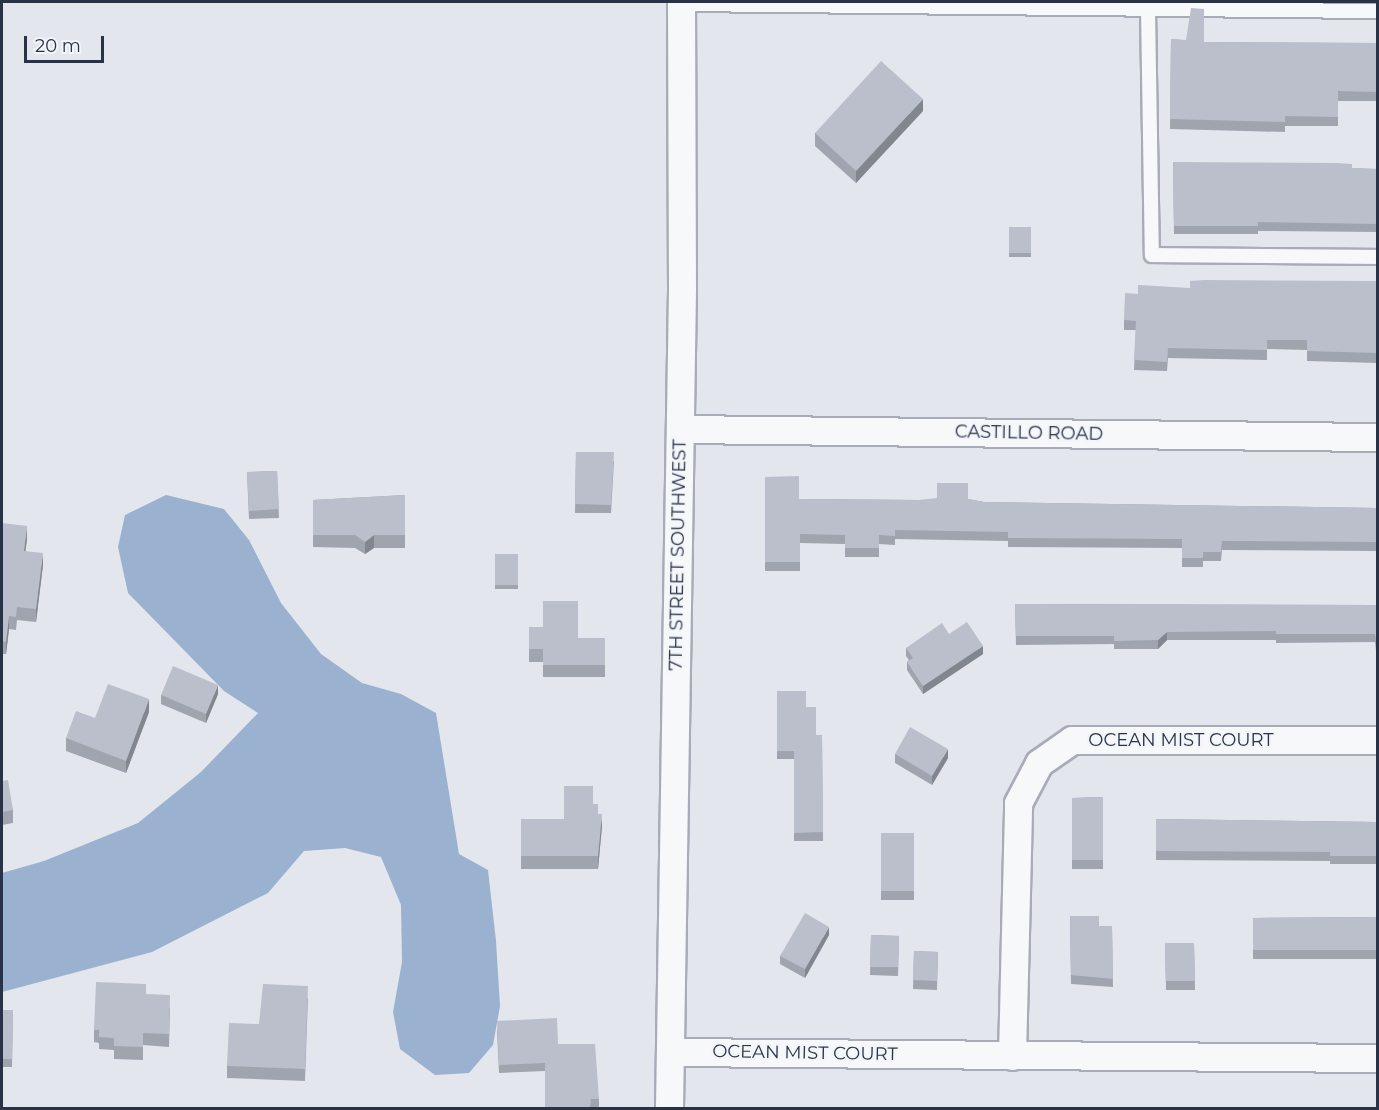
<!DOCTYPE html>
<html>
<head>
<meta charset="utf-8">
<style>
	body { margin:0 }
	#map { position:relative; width:1379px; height:1110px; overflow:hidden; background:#e3e6ed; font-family:Montserrat,sans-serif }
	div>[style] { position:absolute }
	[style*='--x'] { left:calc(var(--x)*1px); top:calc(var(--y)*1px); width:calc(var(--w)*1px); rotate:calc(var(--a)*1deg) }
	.water>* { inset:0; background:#9bb1d0 }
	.roads { filter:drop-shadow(2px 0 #a7acb8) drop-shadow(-2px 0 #a7acb8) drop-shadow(0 2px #a7acb8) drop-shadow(0 -2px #a7acb8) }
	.service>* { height:14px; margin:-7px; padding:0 7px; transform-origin:7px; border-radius:7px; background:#f7f8fa }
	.minor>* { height:27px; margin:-13.5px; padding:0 13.5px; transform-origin:13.5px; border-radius:13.5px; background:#f7f8fa }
	.wall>* { inset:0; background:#a0a4af }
	.shaded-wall>* { inset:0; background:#82868e }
	.building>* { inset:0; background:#babfcb }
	span { translate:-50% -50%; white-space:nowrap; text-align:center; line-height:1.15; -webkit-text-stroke:4.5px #f3f6f9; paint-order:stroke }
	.street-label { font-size:18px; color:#293247 }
	.frame { position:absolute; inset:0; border:3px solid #293247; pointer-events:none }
	.scale { position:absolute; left:24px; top:36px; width:80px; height:27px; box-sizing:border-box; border:3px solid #293247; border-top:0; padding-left:8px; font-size:18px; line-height:21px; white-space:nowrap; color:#293247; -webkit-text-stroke:4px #f3f6f9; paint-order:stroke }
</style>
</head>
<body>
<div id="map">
	<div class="water">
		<i style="clip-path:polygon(166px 495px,224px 509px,249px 540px,281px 603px,321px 654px,362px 683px,401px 694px,436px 713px,459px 854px,488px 870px,496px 941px,500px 1006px,493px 1045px,469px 1073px,435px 1075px,400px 1049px,393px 1012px,402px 962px,401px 905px,381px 857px,345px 848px,304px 851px,268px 893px,152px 952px,2px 992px,2px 873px,44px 861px,138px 823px,201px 772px,258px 713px,224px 691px,128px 593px,118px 547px,125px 515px)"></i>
	</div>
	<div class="roads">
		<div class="service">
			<i style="--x:681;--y:4;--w:697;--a:0.58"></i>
			<i style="--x:1148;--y:9;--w:246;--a:89.1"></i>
			<i style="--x:1152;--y:255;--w:226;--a:0.5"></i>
		</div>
		<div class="minor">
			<i style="--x:680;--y:429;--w:698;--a:0.66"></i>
			<i style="--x:671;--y:1052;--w:707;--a:0.49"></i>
			<i style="--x:1012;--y:1056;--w:253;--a:-88.6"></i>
			<i style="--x:1018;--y:803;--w:45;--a:-62.3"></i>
			<i style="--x:1039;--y:763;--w:40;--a:-34.9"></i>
			<i style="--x:1072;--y:740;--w:306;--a:0"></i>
			<i style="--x:669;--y:1108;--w:820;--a:-89.09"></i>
			<i style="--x:682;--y:288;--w:286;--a:-90.2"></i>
		</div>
	</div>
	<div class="wall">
		<i style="clip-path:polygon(1171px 39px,1204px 42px,1377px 43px,1377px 101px,1338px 101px,1338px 126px,1285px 126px,1285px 132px,1170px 129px)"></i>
		<i style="clip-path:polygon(923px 111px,856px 183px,815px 146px,815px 133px)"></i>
		<i style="clip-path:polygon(1173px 162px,1377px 169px,1377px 232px,1258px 231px,1258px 234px,1174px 234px)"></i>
		<i style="clip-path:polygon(1009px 227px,1031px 227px,1031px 257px,1009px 257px)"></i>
		<i style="clip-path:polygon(1377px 281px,1377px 363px,1307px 361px,1307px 350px,1267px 349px,1267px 360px,1168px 358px,1167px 371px,1134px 370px,1136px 330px,1124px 330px,1124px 320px,1138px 294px,1190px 288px)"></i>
		<i style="clip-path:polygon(576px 452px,614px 461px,611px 513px,575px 513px)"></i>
		<i style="clip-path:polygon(277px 471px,279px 518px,249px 519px,247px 472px)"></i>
		<i style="clip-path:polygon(765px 477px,799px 499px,919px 500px,968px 499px,984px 502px,1377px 508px,1377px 551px,1222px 550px,1221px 561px,1203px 561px,1203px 567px,1182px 567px,1182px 548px,1008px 547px,1008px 541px,895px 539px,895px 545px,879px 544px,879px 557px,845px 557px,845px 544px,800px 543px,800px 571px,765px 571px)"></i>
		<i style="clip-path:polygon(405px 495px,405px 548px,374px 548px,365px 554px,355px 548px,313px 547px,313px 500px)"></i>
		<i style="clip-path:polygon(2px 523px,27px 539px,25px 551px,43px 565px,36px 622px,17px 620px,16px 630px,9px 629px,6px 654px,2px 654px)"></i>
		<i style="clip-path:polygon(495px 554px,518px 554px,518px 589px,495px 589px)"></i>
		<i style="clip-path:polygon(1015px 604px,1377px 605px,1377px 650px,1376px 650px,1375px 642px,1276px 643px,1276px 640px,1167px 640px,1158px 649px,1114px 649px,1114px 644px,1016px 645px)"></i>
		<i style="clip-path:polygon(529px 627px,578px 638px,605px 638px,605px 677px,543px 677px,543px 662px,529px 662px)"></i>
		<i style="clip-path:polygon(949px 634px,983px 654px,923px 694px,907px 670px,907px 662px,909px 660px,906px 656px,906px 648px)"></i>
		<i style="clip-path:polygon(777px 691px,816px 735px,822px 735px,823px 841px,794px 841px,794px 759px,777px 759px)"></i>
		<i style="clip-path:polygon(218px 694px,206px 723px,161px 704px,161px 695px)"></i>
		<i style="clip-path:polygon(149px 712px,126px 773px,66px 751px,66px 738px,95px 718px)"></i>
		<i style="clip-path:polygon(895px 754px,948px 758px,932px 785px,895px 763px)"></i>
		<i style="clip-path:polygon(2px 781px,13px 810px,13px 823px,2px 825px)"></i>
		<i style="clip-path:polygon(1103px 797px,1103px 869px,1072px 869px,1072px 798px)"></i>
		<i style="clip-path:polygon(593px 804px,598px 814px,602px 826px,598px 869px,521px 869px,521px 819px,564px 819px)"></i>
		<i style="clip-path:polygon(1156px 819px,1377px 822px,1377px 864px,1330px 864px,1330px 861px,1156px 860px)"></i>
		<i style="clip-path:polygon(881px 833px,914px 833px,914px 900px,881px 900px)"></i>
		<i style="clip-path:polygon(1070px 916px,1099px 926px,1112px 926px,1113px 987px,1071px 984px)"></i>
		<i style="clip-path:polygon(1377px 917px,1377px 959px,1253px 959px,1253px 918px)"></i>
		<i style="clip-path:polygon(829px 935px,805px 978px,780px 964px,780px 956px)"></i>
		<i style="clip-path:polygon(871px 935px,899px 936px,898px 976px,870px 975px)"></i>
		<i style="clip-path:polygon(1165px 943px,1194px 943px,1195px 990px,1166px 990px)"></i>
		<i style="clip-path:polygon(914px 951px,938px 952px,937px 990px,913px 989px)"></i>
		<i style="clip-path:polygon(146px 994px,170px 1008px,169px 1047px,143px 1045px,143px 1060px,114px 1059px,114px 1050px,99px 1049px,99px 1043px,94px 1042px,94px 1030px)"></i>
		<i style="clip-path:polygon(308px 998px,305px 1081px,227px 1078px,227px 1066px,259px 1024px)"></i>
		<i style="clip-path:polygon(2px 1010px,13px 1010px,12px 1067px,2px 1067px)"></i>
		<i style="clip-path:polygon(497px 1030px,558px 1044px,599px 1099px,599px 1108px,591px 1108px,545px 1071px,499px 1073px)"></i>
	</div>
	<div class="shaded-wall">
		<i style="clip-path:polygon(923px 99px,923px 111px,856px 183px,856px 171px)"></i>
		<i style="clip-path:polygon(27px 526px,27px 539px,24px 563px,24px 551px)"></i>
		<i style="clip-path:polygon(374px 535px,374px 548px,365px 554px,365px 542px)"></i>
		<i style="clip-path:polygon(43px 553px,43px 565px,36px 622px,36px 609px)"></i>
		<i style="clip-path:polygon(9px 616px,9px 629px,6px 654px,6px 642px)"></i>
		<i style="clip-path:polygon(1167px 632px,1167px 640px,1158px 649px,1158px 640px)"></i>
		<i style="clip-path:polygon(983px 646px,983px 654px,923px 694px,923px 686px)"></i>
		<i style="clip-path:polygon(218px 685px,218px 694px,206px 723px,206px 714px)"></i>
		<i style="clip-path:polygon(149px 699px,149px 712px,126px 773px,126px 761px)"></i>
		<i style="clip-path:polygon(948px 749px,948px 758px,932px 785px,932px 776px)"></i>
		<i style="clip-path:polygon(602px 814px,602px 826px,598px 869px,598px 856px)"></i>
		<i style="clip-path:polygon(829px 927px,829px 935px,805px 978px,805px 969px)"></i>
	</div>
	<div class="building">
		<i style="clip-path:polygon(1191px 8px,1204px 9px,1204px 42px,1377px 43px,1377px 92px,1338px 91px,1338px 117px,1285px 116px,1285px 122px,1170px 119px,1171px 39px,1186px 40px)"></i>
		<i style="clip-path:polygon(881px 61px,923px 99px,856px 171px,815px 133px)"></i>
		<i style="clip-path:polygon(1173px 162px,1337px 163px,1352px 164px,1352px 168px,1377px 169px,1377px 224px,1258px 222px,1258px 226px,1174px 226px)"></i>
		<i style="clip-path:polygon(1009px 227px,1031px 227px,1031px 253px,1009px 253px)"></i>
		<i style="clip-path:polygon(1204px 280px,1377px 281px,1377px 353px,1307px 351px,1307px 340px,1267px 340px,1267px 350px,1168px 348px,1167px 362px,1134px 360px,1136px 321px,1124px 320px,1125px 293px,1138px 294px,1138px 285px,1190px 288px,1190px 281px)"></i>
		<i style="clip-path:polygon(576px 452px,614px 452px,611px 505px,575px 504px)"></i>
		<i style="clip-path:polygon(277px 471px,279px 509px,249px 511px,247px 472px)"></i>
		<i style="clip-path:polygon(799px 476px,799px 499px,919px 500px,937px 498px,937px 483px,968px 483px,968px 499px,984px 502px,1377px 508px,1377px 542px,1222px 541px,1221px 552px,1203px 552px,1203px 558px,1182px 558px,1182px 539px,1008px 538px,1008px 532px,895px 530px,895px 536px,879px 535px,879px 548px,845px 548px,845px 535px,800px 534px,800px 562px,765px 562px,765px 477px)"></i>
		<i style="clip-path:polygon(405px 495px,405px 535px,374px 535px,365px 542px,355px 535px,313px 535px,313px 500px)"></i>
		<i style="clip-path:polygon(2px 523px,27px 526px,24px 551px,43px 553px,36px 609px,17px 607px,16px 617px,9px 616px,6px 642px,2px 641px)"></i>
		<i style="clip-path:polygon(495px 554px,518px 554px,518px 585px,495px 585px)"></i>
		<i style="clip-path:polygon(543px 601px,578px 601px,578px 638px,605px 638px,605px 665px,543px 665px,543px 649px,529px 649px,529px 627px,543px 627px)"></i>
		<i style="clip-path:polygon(1015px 604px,1377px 605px,1377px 641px,1376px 641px,1375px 634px,1276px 634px,1276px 631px,1167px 632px,1158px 640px,1114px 641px,1114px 636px,1016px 636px)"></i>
		<i style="clip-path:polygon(967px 622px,983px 646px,923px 686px,907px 662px,913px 658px,906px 648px,942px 623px,949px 634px)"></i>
		<i style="clip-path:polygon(173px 666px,218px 685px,206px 714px,161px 695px)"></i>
		<i style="clip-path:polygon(108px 684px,149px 699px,126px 761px,66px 738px,76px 711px,95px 718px)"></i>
		<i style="clip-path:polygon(777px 691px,806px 691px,806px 707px,816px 707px,816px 735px,822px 735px,823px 832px,794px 833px,794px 751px,777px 751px)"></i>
		<i style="clip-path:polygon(910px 727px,948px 749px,932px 776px,895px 754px)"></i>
		<i style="clip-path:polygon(8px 780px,13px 810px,2px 812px,2px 781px)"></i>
		<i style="clip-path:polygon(564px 786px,593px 786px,593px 804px,598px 804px,598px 814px,602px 814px,598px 856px,521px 856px,521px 819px,564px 819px)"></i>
		<i style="clip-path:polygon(1103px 797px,1103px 860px,1072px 860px,1072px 798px)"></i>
		<i style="clip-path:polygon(1156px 819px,1377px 822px,1377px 856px,1330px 856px,1330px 852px,1156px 851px)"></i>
		<i style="clip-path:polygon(881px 833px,914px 833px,914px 891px,881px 891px)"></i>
		<i style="clip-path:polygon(805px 913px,829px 927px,805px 969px,780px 956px)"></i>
		<i style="clip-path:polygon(1070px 916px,1099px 916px,1099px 926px,1112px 926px,1113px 979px,1071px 975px)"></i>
		<i style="clip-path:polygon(1377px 917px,1377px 950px,1253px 950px,1253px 918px)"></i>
		<i style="clip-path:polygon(871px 935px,899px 936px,898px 967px,870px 967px)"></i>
		<i style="clip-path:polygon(1165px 943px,1194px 943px,1195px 981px,1166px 981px)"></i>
		<i style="clip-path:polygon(914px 951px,938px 952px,937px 981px,913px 980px)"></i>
		<i style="clip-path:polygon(96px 982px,146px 984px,146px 994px,170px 995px,169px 1034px,143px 1033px,143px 1047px,114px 1046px,114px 1038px,99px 1037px,99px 1030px,94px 1030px)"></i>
		<i style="clip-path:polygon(263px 984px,308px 986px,305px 1069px,227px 1066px,229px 1023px,259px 1024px)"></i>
		<i style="clip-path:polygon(2px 1010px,13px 1010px,12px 1059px,2px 1059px)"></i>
		<i style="clip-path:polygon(557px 1018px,558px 1044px,595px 1044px,599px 1099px,591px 1099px,590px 1108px,545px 1108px,545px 1063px,499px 1065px,497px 1021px)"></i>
	</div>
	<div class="street-label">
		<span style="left:1029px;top:433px;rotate:1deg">CASTILLO ROAD</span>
		<span style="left:678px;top:555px;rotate:-89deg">7TH STREET SOUTHWEST</span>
		<span style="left:1181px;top:740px">OCEAN MIST COURT</span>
		<span style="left:805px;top:1053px;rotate:1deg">OCEAN MIST COURT</span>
	</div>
	<div class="frame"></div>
	<div class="scale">20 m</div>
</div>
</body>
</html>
